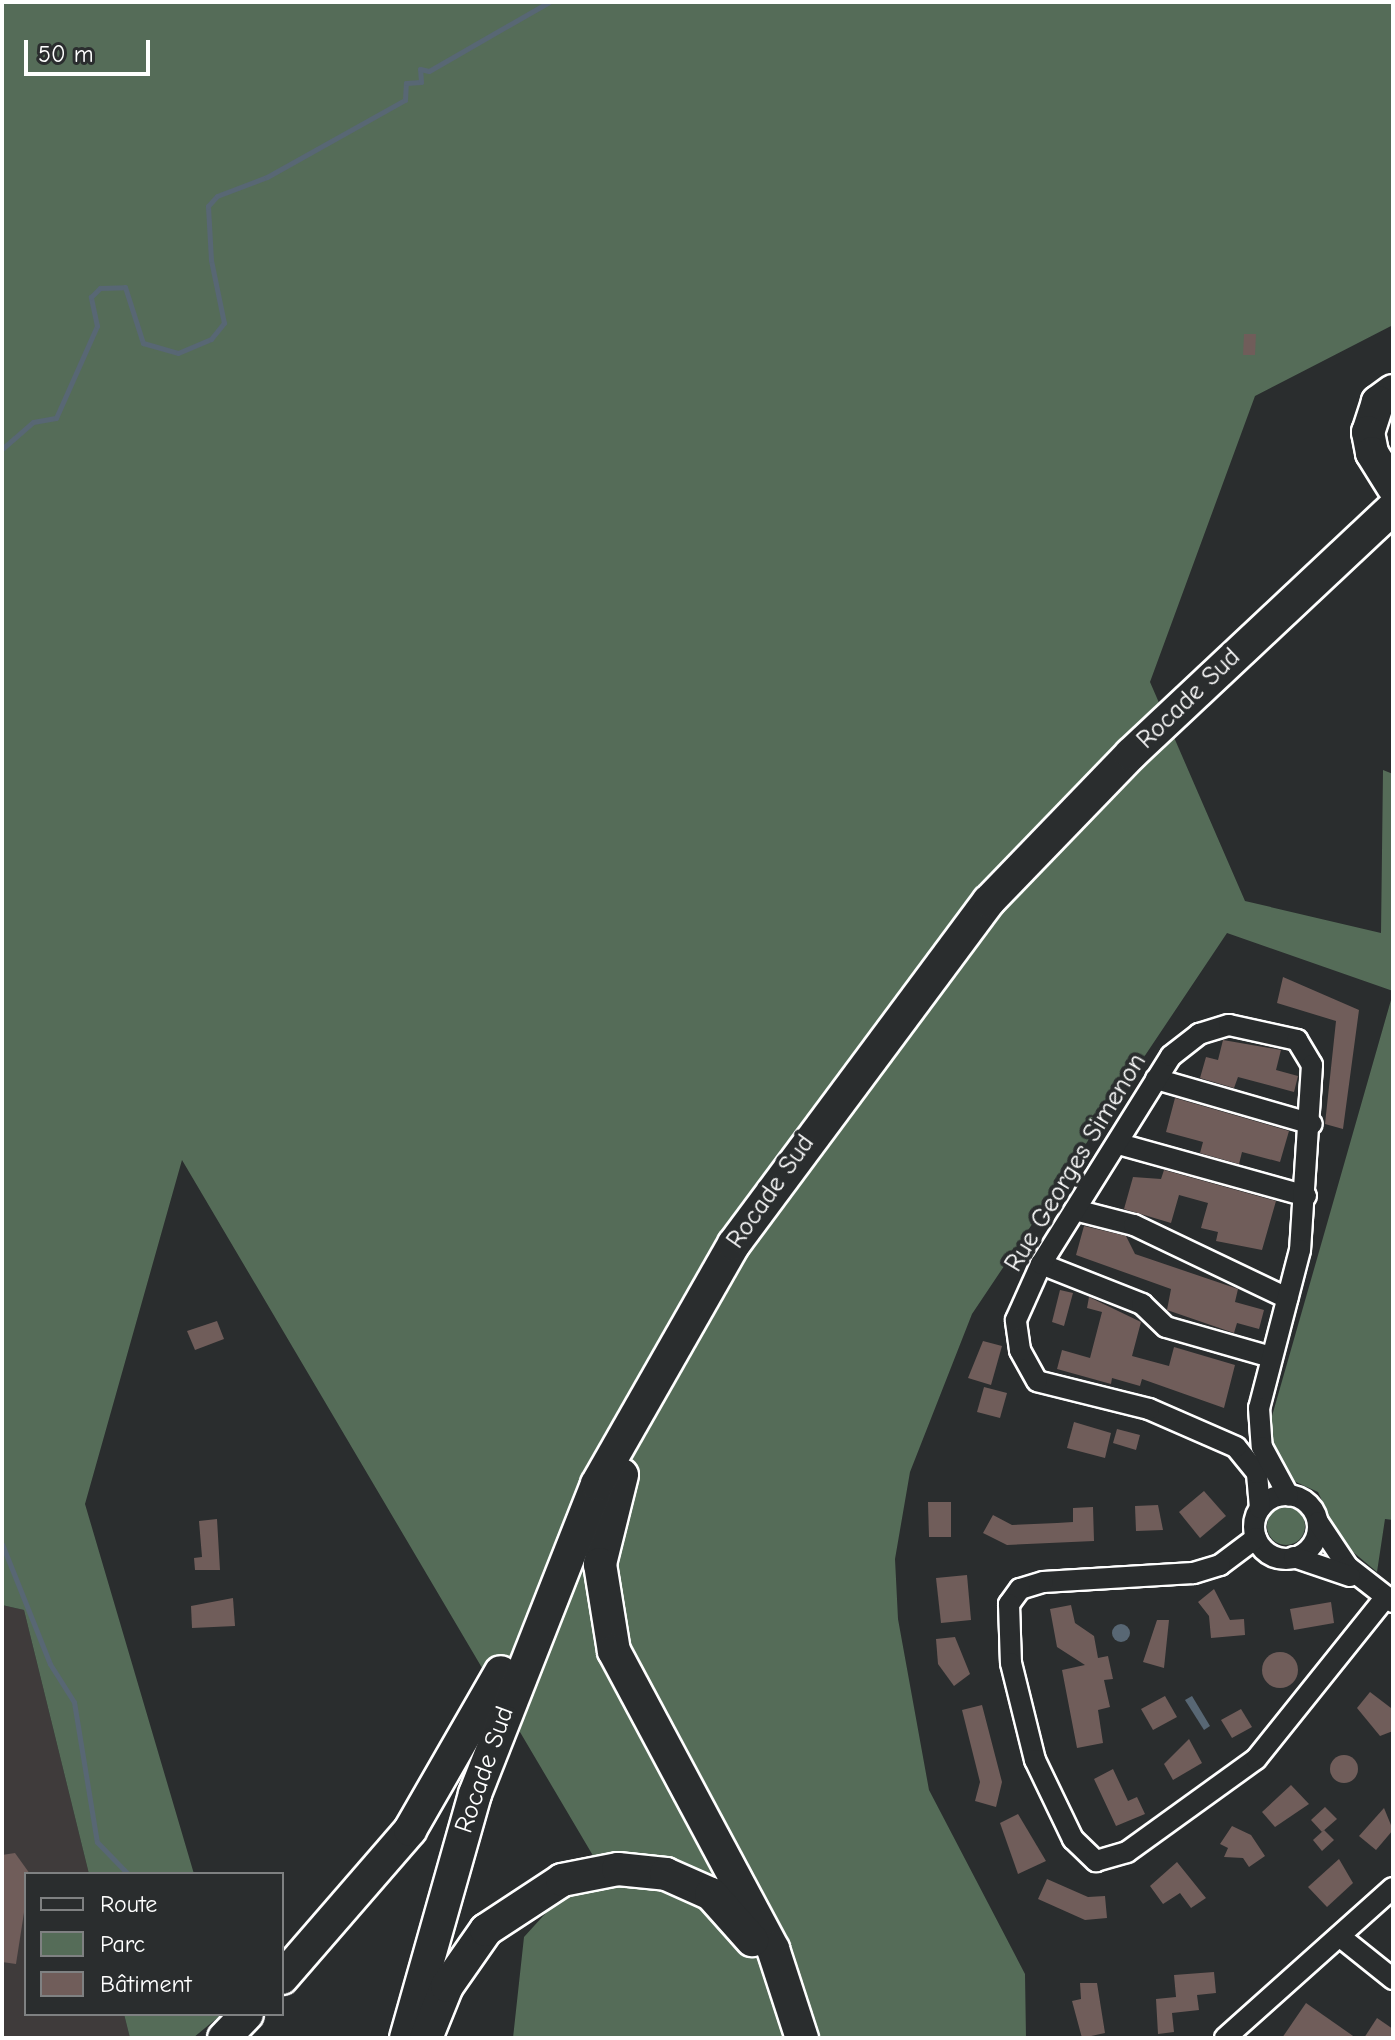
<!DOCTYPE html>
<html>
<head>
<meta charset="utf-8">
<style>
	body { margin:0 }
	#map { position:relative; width:1395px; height:2040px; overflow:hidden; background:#2a2d2e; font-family:"Comic Neue",sans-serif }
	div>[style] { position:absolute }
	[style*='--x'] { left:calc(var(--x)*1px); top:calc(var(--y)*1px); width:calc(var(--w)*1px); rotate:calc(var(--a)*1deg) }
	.built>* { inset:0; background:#3f3b3b }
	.green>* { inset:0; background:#556c58 }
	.round { border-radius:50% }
	.water>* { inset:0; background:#586774 }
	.stream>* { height:5px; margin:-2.5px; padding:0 2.5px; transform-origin:2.5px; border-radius:2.5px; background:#586774 }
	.building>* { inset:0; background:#705d5a }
	.roads { filter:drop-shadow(2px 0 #fff) drop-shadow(-2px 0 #fff) drop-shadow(0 2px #fff) drop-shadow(0 -2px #fff) }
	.minor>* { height:20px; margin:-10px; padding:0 10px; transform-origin:10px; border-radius:10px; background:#2a2d2e }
	.minor>.ring { margin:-10px; padding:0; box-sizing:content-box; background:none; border:20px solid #2a2d2e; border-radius:50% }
	.primary>* { height:32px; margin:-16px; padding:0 16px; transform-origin:16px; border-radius:16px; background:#2a2d2e }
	span { translate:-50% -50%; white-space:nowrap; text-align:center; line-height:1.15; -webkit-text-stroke:8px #2a2d2e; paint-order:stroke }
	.street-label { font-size:26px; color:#fff }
	.frame { position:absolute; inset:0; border:4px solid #fff; pointer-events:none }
	.legend { position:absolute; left:24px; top:1872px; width:260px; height:144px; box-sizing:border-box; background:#2a2d2e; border:2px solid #7f8182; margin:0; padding:10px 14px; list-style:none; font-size:24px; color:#fff }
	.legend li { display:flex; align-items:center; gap:16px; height:40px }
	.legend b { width:40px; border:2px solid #7f8182 }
	.scale { position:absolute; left:24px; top:40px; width:126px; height:36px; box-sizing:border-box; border:4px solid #fff; border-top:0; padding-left:10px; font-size:24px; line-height:28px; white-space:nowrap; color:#fff; -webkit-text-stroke:6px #2a2d2e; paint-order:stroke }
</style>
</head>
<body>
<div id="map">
	<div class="built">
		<i style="clip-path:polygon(2px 1605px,24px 1610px,89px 1874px,26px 1874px,26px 2014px,124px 2014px,130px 2038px,2px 2038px)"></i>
	</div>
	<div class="green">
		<i style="clip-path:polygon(2px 2px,1393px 2px,1393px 325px,1255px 396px,1150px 682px,1245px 901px,1381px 933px,1383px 770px,1393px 774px,1393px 991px,1227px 933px,972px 1314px,910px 1472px,895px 1559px,898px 1619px,929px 1790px,1025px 1974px,1026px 2038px,513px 2038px,524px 1937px,595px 1859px,182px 1160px,85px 1504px,194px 1874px,89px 1874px,24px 1610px,2px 1605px)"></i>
		<i style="clip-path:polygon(1393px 993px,1393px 1520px,1385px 1519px,1377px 1572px,1341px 1542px,1318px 1492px,1285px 1477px,1266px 1437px)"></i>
		<i class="round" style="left:1267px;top:1507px;width:38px;height:38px"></i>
		<i style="clip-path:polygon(124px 2014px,222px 2014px,193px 2038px,130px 2038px)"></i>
	</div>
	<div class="water">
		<i class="round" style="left:1112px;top:1624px;width:18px;height:18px"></i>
		<i style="clip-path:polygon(1192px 1696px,1210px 1726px,1204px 1730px,1185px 1700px)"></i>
	</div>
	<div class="stream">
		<i style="--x:2;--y:449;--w:41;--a:-41.1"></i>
		<i style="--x:33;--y:422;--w:23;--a:-10"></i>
		<i style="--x:56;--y:418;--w:101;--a:-66"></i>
		<i style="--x:97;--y:326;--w:30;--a:-102"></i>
		<i style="--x:91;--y:297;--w:13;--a:-45"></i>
		<i style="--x:100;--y:288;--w:25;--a:-2"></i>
		<i style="--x:125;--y:287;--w:59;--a:72.2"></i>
		<i style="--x:143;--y:343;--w:36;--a:16"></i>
		<i style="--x:178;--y:353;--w:36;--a:-23"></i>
		<i style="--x:211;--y:339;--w:21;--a:-51"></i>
		<i style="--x:224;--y:323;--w:64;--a:-101.7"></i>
		<i style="--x:211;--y:260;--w:54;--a:-93.2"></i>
		<i style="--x:208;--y:206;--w:13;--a:-48"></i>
		<i style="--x:217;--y:196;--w:53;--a:-20.8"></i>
		<i style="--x:267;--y:177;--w:158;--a:-29.2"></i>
		<i style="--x:405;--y:100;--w:17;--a:-87"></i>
		<i style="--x:406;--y:83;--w:15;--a:-4"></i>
		<i style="--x:421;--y:82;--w:13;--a:-94"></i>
		<i style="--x:420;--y:69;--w:9;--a:13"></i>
		<i style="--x:429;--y:71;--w:138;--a:-29.9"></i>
		<i style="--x:2;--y:1544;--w:129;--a:68.2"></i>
		<i style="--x:50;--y:1664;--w:45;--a:57.7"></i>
		<i style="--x:74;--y:1702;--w:142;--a:80.7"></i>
		<i style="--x:97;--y:1842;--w:45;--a:45.9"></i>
	</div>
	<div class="building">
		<i style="clip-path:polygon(1244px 334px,1256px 334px,1255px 355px,1243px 355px)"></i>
		<i style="clip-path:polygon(1283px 977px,1359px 1010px,1343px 1129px,1325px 1124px,1336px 1021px,1277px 1003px)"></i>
		<i style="clip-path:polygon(1223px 1040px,1281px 1050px,1276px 1070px,1298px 1076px,1294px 1092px,1238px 1077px,1234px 1088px,1200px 1078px,1206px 1057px,1218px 1060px)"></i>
		<i style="clip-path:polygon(1175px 1098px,1289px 1131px,1280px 1162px,1242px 1152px,1239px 1164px,1200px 1153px,1203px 1142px,1166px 1132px)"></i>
		<i style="clip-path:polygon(1164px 1170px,1276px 1201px,1262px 1250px,1216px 1241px,1218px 1232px,1201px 1228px,1208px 1203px,1179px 1195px,1171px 1223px,1124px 1209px,1133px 1177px,1161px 1179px)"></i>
		<i style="clip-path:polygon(1084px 1226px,1126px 1236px,1135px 1254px,1238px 1289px,1235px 1302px,1264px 1310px,1259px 1329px,1237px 1323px,1234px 1333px,1167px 1310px,1171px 1289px,1076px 1255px)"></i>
		<i style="clip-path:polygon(1060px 1290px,1073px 1293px,1064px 1326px,1052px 1322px)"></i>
		<i style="clip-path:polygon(1089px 1297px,1141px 1322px,1132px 1356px,1169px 1366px,1174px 1347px,1235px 1365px,1224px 1408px,1142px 1379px,1140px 1386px,1112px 1378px,1111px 1384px,1057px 1369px,1062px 1350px,1090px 1358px,1102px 1312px,1087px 1308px)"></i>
		<i style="clip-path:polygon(217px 1321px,224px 1339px,195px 1350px,187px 1331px)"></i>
		<i style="clip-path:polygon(983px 1341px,1002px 1346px,991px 1385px,968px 1378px)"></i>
		<i style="clip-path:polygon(984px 1387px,1007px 1393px,1000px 1418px,977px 1412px)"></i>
		<i style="clip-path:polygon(1074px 1422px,1111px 1433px,1105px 1458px,1067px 1448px)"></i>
		<i style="clip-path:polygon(1117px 1429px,1140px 1435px,1136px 1450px,1113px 1443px)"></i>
		<i style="clip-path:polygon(1204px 1491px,1226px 1516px,1200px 1538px,1179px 1512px)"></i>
		<i style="clip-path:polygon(928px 1502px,951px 1502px,951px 1537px,929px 1537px)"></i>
		<i style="clip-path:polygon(1158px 1505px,1163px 1530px,1136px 1531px,1135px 1506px)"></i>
		<i style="clip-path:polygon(1093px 1507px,1094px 1541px,1007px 1545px,983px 1533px,993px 1515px,1012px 1525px,1057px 1523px,1073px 1522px,1073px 1508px)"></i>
		<i style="clip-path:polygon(217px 1519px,220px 1570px,195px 1570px,194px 1558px,202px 1557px,199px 1521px)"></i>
		<i style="clip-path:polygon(967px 1575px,971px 1620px,941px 1623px,936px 1578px)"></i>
		<i style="clip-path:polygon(1214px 1589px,1230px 1620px,1244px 1619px,1245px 1635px,1211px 1638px,1209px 1616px,1198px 1602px)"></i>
		<i style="clip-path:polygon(233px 1598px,235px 1626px,192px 1628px,191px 1606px)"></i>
		<i style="clip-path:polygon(1331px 1602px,1334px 1623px,1294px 1630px,1290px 1609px)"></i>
		<i style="clip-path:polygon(1071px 1605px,1075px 1623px,1094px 1636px,1098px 1658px,1108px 1656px,1113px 1679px,1104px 1680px,1110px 1707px,1098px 1710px,1103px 1743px,1077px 1748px,1062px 1670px,1085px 1665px,1057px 1647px,1050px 1609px)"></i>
		<i style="clip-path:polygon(1157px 1620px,1169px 1620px,1164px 1668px,1143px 1662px)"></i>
		<i style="clip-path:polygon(955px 1637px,970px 1674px,954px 1686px,938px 1664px,936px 1639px)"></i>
		<i class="round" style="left:1262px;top:1652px;width:36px;height:36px"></i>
		<i style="clip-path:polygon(1370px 1692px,1391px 1708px,1393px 1731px,1380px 1736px,1357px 1708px)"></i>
		<i style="clip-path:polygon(1165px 1696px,1177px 1717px,1153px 1730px,1141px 1709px)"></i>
		<i style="clip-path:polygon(982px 1705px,1002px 1782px,996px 1807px,975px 1801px,980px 1782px,962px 1710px)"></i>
		<i style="clip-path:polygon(1241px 1709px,1252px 1727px,1232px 1738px,1221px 1720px)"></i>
		<i style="clip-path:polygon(1189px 1739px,1202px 1763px,1173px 1780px,1164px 1764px)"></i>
		<i class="round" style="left:1330px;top:1755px;width:28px;height:28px"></i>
		<i style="clip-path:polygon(1113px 1769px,1128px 1801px,1137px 1797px,1145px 1814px,1116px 1826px,1094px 1779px)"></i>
		<i style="clip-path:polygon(1291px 1785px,1309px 1804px,1275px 1827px,1262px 1812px)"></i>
		<i style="clip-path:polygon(1325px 1807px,1337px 1819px,1322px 1832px,1311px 1820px)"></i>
		<i style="clip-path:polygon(1384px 1808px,1393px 1830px,1376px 1850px,1359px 1836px)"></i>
		<i style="clip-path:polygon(1018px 1814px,1046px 1861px,1018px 1874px,1000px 1823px)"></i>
		<i style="clip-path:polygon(1232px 1826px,1251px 1835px,1265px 1856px,1249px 1867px,1243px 1858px,1224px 1857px,1228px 1848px,1220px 1844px)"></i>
		<i style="clip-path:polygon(1324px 1830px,1334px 1840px,1322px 1851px,1313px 1840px)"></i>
		<i style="clip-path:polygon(15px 1853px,30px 1874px,16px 1964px,2px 1962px,2px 1855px)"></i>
		<i style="clip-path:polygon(1339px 1859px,1353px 1883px,1327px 1907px,1308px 1887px)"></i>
		<i style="clip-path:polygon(1177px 1862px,1206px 1898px,1191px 1908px,1180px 1893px,1163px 1904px,1150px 1886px)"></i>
		<i style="clip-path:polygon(1047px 1879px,1088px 1897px,1105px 1896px,1107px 1918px,1085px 1920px,1038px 1899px)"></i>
		<i style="clip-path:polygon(1214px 1972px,1216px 1993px,1197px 1995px,1199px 2010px,1172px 2013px,1174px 2032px,1158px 2034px,1156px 1999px,1176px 1997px,1174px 1975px)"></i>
		<i style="clip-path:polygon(1080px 1983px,1097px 1983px,1105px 2033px,1082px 2038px,1072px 2001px,1081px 1999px)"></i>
		<i style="clip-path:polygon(1306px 2003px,1356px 2038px,1282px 2038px)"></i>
		<i style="clip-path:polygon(1377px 2018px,1393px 2029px,1393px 2038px,1364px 2038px)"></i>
	</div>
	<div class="roads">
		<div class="minor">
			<i style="--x:1156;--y:1079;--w:162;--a:16.1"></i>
			<i style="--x:1119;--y:1144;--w:194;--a:15.5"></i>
			<i style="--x:1075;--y:1210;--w:61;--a:14.3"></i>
			<i style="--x:1134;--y:1225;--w:170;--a:25.5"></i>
			<i style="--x:1041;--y:1264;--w:109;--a:21.6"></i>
			<i style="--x:1142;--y:1304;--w:33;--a:44"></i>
			<i style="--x:1166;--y:1327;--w:106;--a:15.9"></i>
			<i class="ring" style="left:1254px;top:1495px;width:44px;height:44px"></i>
			<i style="--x:1260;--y:1508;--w:35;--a:-95"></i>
			<i style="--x:1257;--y:1473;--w:33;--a:-129"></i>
			<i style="--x:1236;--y:1447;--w:95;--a:-156.4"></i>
			<i style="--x:1149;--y:1409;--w:115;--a:-166"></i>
			<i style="--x:1037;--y:1381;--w:35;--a:-119"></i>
			<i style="--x:1020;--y:1350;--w:30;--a:-98"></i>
			<i style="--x:1016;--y:1320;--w:61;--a:-65.9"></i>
			<i style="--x:1041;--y:1264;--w:245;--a:-58"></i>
			<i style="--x:1171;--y:1056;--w:36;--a:-38"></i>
			<i style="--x:1199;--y:1034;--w:31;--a:-17"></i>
			<i style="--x:1229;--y:1025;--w:70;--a:12.4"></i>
			<i style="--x:1297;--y:1040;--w:29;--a:59"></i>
			<i style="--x:1312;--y:1065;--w:185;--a:93.7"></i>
			<i style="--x:1300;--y:1250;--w:163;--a:104.5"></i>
			<i style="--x:1259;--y:1408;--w:39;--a:86"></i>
			<i style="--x:1262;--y:1447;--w:55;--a:61.6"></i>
			<i style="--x:1318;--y:1522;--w:54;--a:56.3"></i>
			<i style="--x:1348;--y:1567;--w:57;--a:37.9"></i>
			<i style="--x:1256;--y:1538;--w:45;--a:143.1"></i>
			<i style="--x:1220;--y:1565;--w:28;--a:163"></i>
			<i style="--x:1193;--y:1573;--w:150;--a:176.6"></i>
			<i style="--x:1043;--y:1582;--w:24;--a:163"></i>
			<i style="--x:1020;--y:1589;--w:19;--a:126"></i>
			<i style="--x:1009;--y:1604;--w:59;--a:88.1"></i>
			<i style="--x:1011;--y:1663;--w:100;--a:76.1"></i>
			<i style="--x:1035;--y:1760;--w:88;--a:64.3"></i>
			<i style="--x:1073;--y:1839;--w:32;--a:44"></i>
			<i style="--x:1096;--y:1861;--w:32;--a:-16"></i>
			<i style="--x:1127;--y:1852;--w:159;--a:-35.8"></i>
			<i style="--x:1256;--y:1759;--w:208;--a:-51.3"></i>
			<i style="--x:1294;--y:1557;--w:59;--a:18.7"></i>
			<i style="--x:1343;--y:1939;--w:64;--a:38.7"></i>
			<i style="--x:1225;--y:2038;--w:225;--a:-41.8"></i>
		</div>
		<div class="primary">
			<i style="--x:1393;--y:391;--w:19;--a:144"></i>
			<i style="--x:1378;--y:402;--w:32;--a:108"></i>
			<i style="--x:1368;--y:432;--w:21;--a:79"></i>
			<i style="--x:1372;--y:453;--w:40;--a:58"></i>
			<i style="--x:622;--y:1475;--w:92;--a:103.9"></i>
			<i style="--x:600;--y:1564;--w:88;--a:80.9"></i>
			<i style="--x:614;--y:1651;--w:338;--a:61.9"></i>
			<i style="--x:773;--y:1949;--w:94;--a:72"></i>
			<i style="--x:282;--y:1978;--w:196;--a:-49.1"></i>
			<i style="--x:410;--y:1830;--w:182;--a:-60.1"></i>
			<i style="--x:224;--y:2038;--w:33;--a:-46"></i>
			<i style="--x:406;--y:2038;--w:254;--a:-74.2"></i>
			<i style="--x:475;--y:1794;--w:333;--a:-68.5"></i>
			<i style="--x:597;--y:1484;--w:276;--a:-60.3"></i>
			<i style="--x:734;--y:1244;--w:427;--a:-53.4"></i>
			<i style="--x:989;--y:901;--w:204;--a:-46"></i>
			<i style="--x:1131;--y:754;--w:359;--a:-43.2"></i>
			<i style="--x:426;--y:2038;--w:56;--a:-68"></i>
			<i style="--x:447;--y:1986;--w:68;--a:-55.1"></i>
			<i style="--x:486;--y:1930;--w:91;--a:-33.3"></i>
			<i style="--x:562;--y:1880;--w:57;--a:-11.1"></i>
			<i style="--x:618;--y:1869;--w:48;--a:5.9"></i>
			<i style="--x:666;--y:1874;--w:49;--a:24"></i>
			<i style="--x:711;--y:1894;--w:62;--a:48.3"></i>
		</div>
	</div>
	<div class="street-label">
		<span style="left:1189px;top:699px;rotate:-44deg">Rocade Sud</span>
		<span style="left:1076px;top:1163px;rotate:-59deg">Rue Georges Simenon</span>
		<span style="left:771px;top:1192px;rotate:-55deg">Rocade Sud</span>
		<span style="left:485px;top:1770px;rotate:-71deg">Rocade Sud</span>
	</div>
	<div class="frame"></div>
	<ul class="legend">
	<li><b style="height:10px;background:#2a2d2e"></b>Route</li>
	<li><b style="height:22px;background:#556c58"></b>Parc</li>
	<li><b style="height:22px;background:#705d5a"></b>Bâtiment</li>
	</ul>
	<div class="scale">50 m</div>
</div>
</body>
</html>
